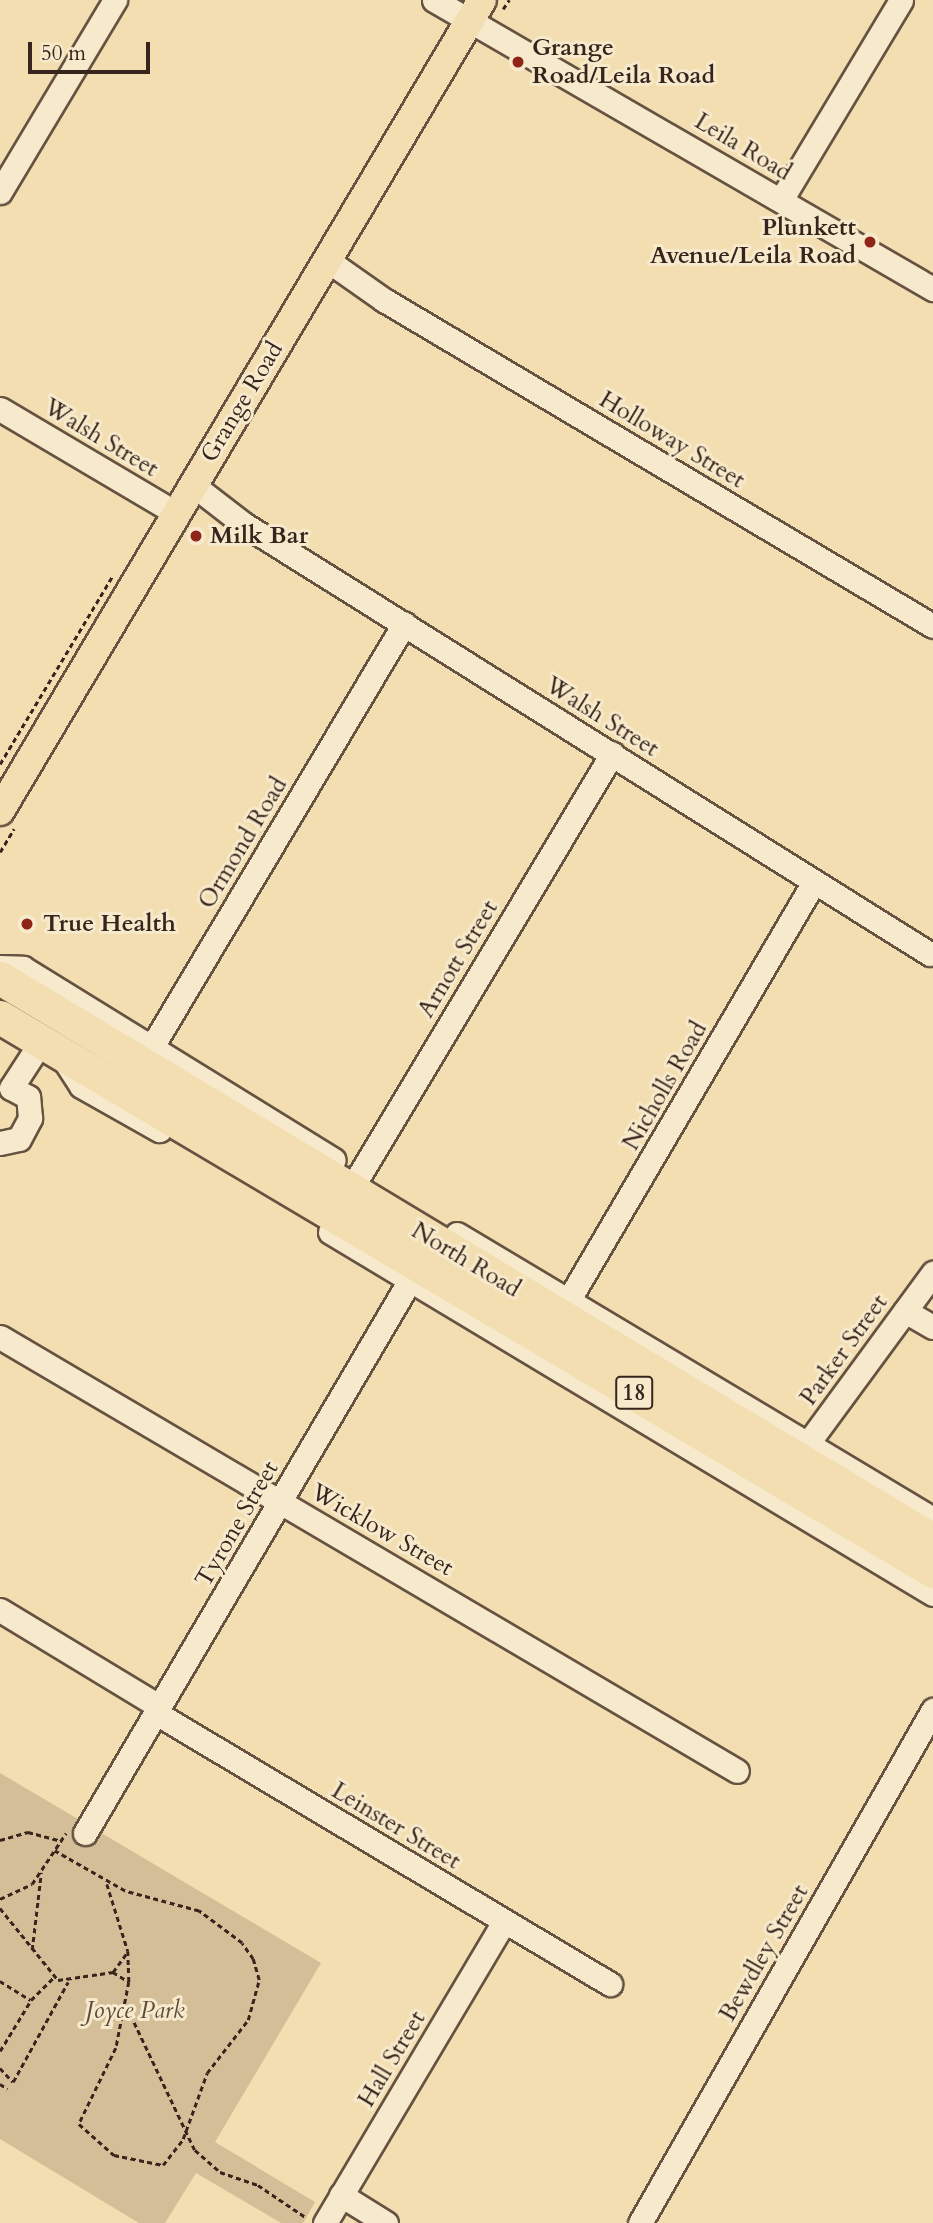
<!DOCTYPE html>
<html>
<head>
<meta charset="utf-8">
<style>
	body { margin:0 }
	#map { position:relative; width:933px; height:2223px; overflow:hidden; background:#f3deb1; font-family:Cardo,serif }
	div>[style] { position:absolute }
	[style*='--x'] { left:calc(var(--x)*1px); top:calc(var(--y)*1px); width:calc(var(--w)*1px); rotate:calc(var(--a)*1deg) }
	.green>* { inset:0; background:#d3be98 }
	.path>* { height:2.5px; margin-top:-1.25px; transform-origin:0; background:repeating-linear-gradient(90deg,#37241c 0 5px,transparent 0 8.5px) }
	.roads { filter:drop-shadow(2px 0 #665241) drop-shadow(-2px 0 #665241) drop-shadow(0 2px #665241) drop-shadow(0 -2px #665241) }
	.minor>* { height:23px; margin:-11.5px; padding:0 11.5px; transform-origin:11.5px; border-radius:11.5px; background:#f7eacc }
	.major>* { height:28px; margin:-14px; padding:0 14px; transform-origin:14px; border-radius:14px; background:#f3deb1 }
	.highway>* { height:33px; margin:-16.5px; padding:0 16.5px; transform-origin:16.5px; border-radius:16.5px; background:#f3deb1 }
	.dots>* { width:19px; height:19px; translate:-50% -50%; box-sizing:border-box; border:4px solid #f7eacc; border-radius:50% }
	span { translate:-50% -50%; white-space:nowrap; text-align:center; line-height:1.15; -webkit-text-stroke:6px #f7eacc; paint-order:stroke }
	.shield-label span { padding:2px 5px; background:#f7eacc; border:2px solid; border-radius:5px; -webkit-text-stroke-width:0 }
	.shield-label { font-size:23px; color:#37241c; font-weight:700 }
	.poi-label { font-size:24px; color:#37241c; font-weight:700 }
	.left { translate:0 -50%; text-align:left }
	.right { translate:-100% -50%; text-align:right }
	.street-label { font-size:24px; color:#37241c }
	.park-label { font-size:24px; color:#5e4a3b; font-style:italic }
	.scale { position:absolute; left:28px; top:42px; width:122px; height:32px; box-sizing:border-box; border:4px solid #37241c; border-top:0; padding-left:9px; font-size:21px; line-height:24px; white-space:nowrap; color:#37241c; -webkit-text-stroke:5px #f7eacc; paint-order:stroke }
</style>
</head>
<body>
<div id="map">
	<div class="green">
		<i style="clip-path:polygon(0 1773px,321px 1963px,215px 2142px,315px 2202px,303px 2223px,281px 2223px,196px 2173px,165px 2223px,139px 2223px,0 2139px)"></i>
	</div>
	<div class="path">
		<i style="--x:503;--y:9;--w:11;--a:-56"></i>
		<i style="--x:0;--y:764;--w:220;--a:-59.1"></i>
		<i style="--x:0;--y:852;--w:27;--a:-59"></i>
		<i style="--x:0;--y:1840;--w:29;--a:-16"></i>
		<i style="--x:28;--y:1832;--w:34;--a:15"></i>
		<i style="--x:107;--y:1884;--w:70;--a:72.6"></i>
		<i style="--x:128;--y:1951;--w:31;--a:88"></i>
		<i style="--x:0;--y:1899;--w:35;--a:-25"></i>
		<i style="--x:32;--y:1884;--w:61;--a:-56.3"></i>
		<i style="--x:0;--y:1908;--w:92;--a:51.1"></i>
		<i style="--x:58;--y:1980;--w:56;--a:-8.3"></i>
		<i style="--x:113;--y:1972;--w:19;--a:32"></i>
		<i style="--x:129;--y:1982;--w:67;--a:101.1"></i>
		<i style="--x:116;--y:2048;--w:85;--a:116"></i>
		<i style="--x:79;--y:2124;--w:47;--a:41.5"></i>
		<i style="--x:114;--y:2155;--w:50;--a:11.5"></i>
		<i style="--x:163;--y:2165;--w:33;--a:-52"></i>
		<i style="--x:183;--y:2139;--w:70;--a:-70"></i>
		<i style="--x:207;--y:2073;--w:67;--a:-52.3"></i>
		<i style="--x:248;--y:2020;--w:41;--a:-74.6"></i>
		<i style="--x:259;--y:1980;--w:22;--a:-106"></i>
		<i style="--x:253;--y:1959;--w:19;--a:-125"></i>
		<i style="--x:242;--y:1943;--w:54;--a:-143.3"></i>
		<i style="--x:199;--y:1911;--w:77;--a:-164.9"></i>
		<i style="--x:125;--y:1891;--w:81;--a:-150.3"></i>
		<i style="--x:32;--y:1950;--w:78;--a:-83.3"></i>
		<i style="--x:113;--y:1972;--w:24;--a:-54"></i>
		<i style="--x:0;--y:1981;--w:36;--a:32"></i>
		<i style="--x:31;--y:2000;--w:33;--a:-45"></i>
		<i style="--x:127;--y:2007;--w:158;--a:64.6"></i>
		<i style="--x:195;--y:2150;--w:33;--a:41"></i>
		<i style="--x:220;--y:2172;--w:40;--a:18.9"></i>
		<i style="--x:258;--y:2185;--w:59;--a:34"></i>
		<i style="--x:0;--y:2051;--w:60;--a:-58.7"></i>
		<i style="--x:0;--y:2068;--w:19;--a:47"></i>
		<i style="--x:13;--y:2082;--w:114;--a:-61.2"></i>
		<i style="--x:0;--y:2084;--w:9;--a:32"></i>
	</div>
	<div class="roads">
		<div class="minor">
			<i style="--x:434;--y:0;--w:577;--a:30.08"></i>
			<i style="--x:0;--y:192;--w:224;--a:-59.1"></i>
			<i style="--x:781;--y:200;--w:233;--a:-59"></i>
			<i style="--x:327;--y:260;--w:70;--a:35.1"></i>
			<i style="--x:384;--y:300;--w:638;--a:30.7"></i>
			<i style="--x:0;--y:409;--w:204;--a:30.6"></i>
			<i style="--x:193;--y:485;--w:66;--a:37.6"></i>
			<i style="--x:245;--y:525;--w:808;--a:32.06"></i>
			<i style="--x:0;--y:967;--w:23;--a:2"></i>
			<i style="--x:23;--y:968;--w:365;--a:31.7"></i>
			<i style="--x:63;--y:1058;--w:33;--a:57"></i>
			<i style="--x:81;--y:1086;--w:90;--a:29.4"></i>
			<i style="--x:144;--y:1060;--w:508;--a:-59.19"></i>
			<i style="--x:0;--y:1143;--w:19;--a:-12"></i>
			<i style="--x:19;--y:1139;--w:24;--a:-62"></i>
			<i style="--x:30;--y:1118;--w:21;--a:-95"></i>
			<i style="--x:28;--y:1097;--w:19;--a:-152"></i>
			<i style="--x:11;--y:1088;--w:57;--a:-57.1"></i>
			<i style="--x:350;--y:1191;--w:510;--a:-59.06"></i>
			<i style="--x:330;--y:1232;--w:703;--a:30.98"></i>
			<i style="--x:457;--y:1234;--w:555;--a:30.91"></i>
			<i style="--x:905;--y:1311;--w:32;--a:30"></i>
			<i style="--x:561;--y:1313;--w:500;--a:-59.6"></i>
			<i style="--x:0;--y:1337;--w:855;--a:30.49"></i>
			<i style="--x:800;--y:1454;--w:225;--a:-53.7"></i>
			<i style="--x:0;--y:1610;--w:187;--a:31.2"></i>
			<i style="--x:156;--y:1713;--w:529;--a:30.83"></i>
			<i style="--x:85;--y:1833;--w:655;--a:-59.56"></i>
			<i style="--x:341;--y:2195;--w:53;--a:31.9"></i>
			<i style="--x:325;--y:2223;--w:350;--a:-59.3"></i>
			<i style="--x:640;--y:2223;--w:591;--a:-60.27"></i>
		</div>
		<div class="major">
			<i style="--x:0;--y:811;--w:943;--a:-59.28"></i>
		</div>
		<div class="highway">
			<i style="--x:0;--y:978;--w:1089;--a:31.06"></i>
			<i style="--x:0;--y:1017;--w:1085;--a:30.7"></i>
		</div>
	</div>
	<div class="dots">
		<i style="left:518px;top:62px;background:#8f2418"></i>
		<i style="left:870px;top:242px;background:#8f2418"></i>
		<i style="left:196px;top:536px;background:#8f2418"></i>
		<i style="left:27px;top:924px;background:#8f2418"></i>
	</div>
	<div class="shield-label">
		<span style="left:634px;top:1393px">18</span>
	</div>
	<div class="poi-label">
		<span class="left" style="left:532px;top:62px">Grange<br>Road/Leila Road</span>
		<span class="right" style="left:856px;top:242px">Plunkett<br>Avenue/Leila Road</span>
		<span class="left" style="left:210px;top:536px">Milk Bar</span>
		<span class="left" style="left:43px;top:924px">True Health</span>
	</div>
	<div class="street-label">
		<span style="left:743px;top:147px;rotate:31deg">Leila Road</span>
		<span style="left:242px;top:402px;rotate:-59deg">Grange Road</span>
		<span style="left:101px;top:438px;rotate:31deg">Walsh Street</span>
		<span style="left:672px;top:440px;rotate:31deg">Holloway Street</span>
		<span style="left:602px;top:717px;rotate:32deg">Walsh Street</span>
		<span style="left:243px;top:843px;rotate:-59deg">Ormond Road</span>
		<span style="left:458px;top:959px;rotate:-59deg">Arnott Street</span>
		<span style="left:665px;top:1086px;rotate:-60deg">Nicholls Road</span>
		<span style="left:466px;top:1260px;rotate:31deg">North Road</span>
		<span style="left:844px;top:1350px;rotate:-54deg">Parker Street</span>
		<span style="left:237px;top:1524px;rotate:-60deg">Tyrone Street</span>
		<span style="left:382px;top:1530px;rotate:30deg">Wicklow Street</span>
		<span style="left:396px;top:1826px;rotate:31deg">Leinster Street</span>
		<span style="left:764px;top:1953px;rotate:-60deg">Bewdley Street</span>
		<span style="left:392px;top:2059px;rotate:-59deg">Hall Street</span>
	</div>
	<div class="park-label">
		<span style="left:135px;top:2011px">Joyce Park</span>
	</div>
	<div class="scale">50 m</div>
</div>
</body>
</html>
